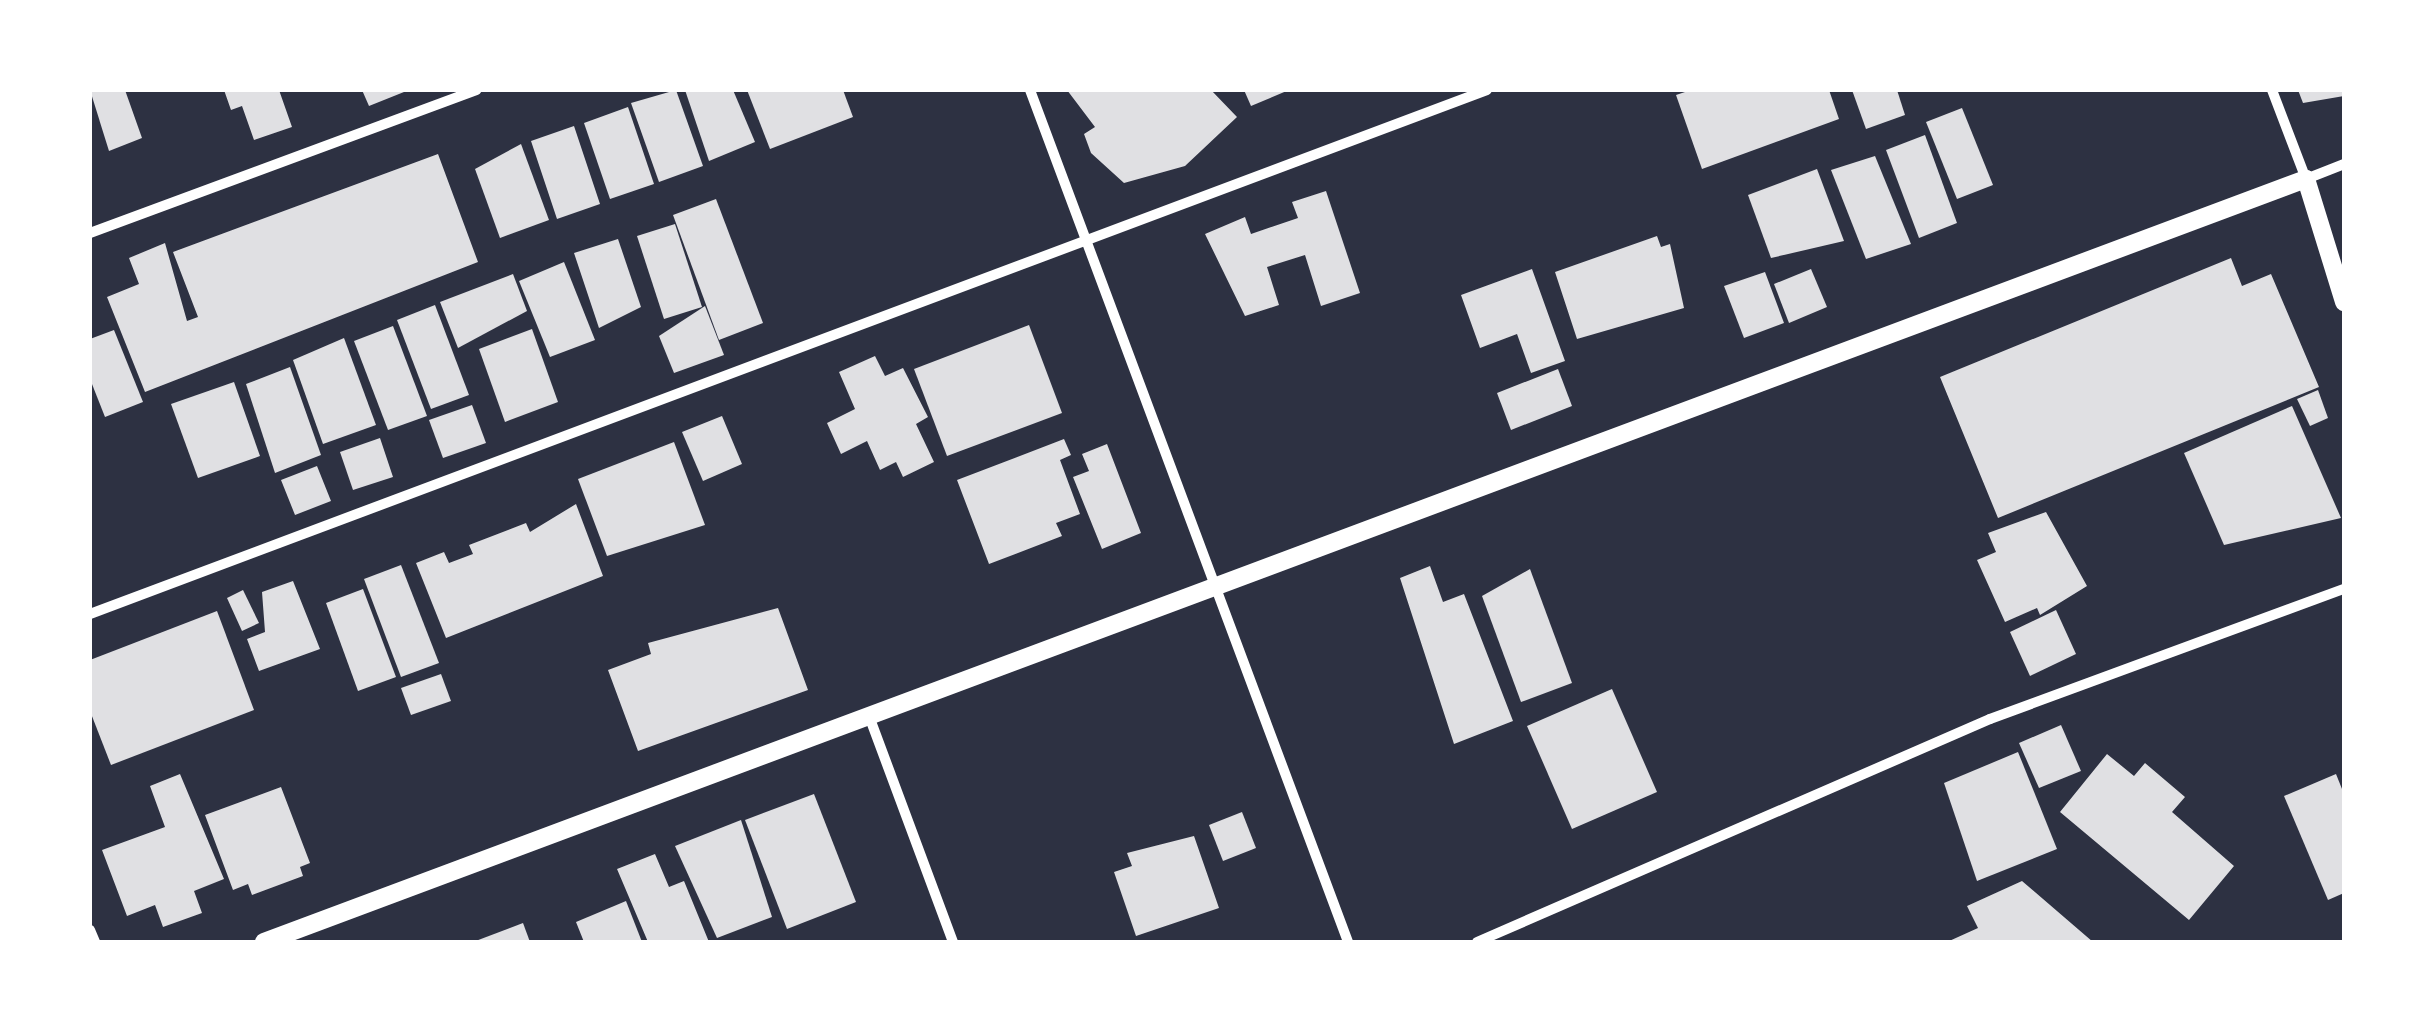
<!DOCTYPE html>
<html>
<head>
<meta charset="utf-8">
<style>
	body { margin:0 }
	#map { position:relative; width:2434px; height:1032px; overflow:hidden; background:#2d3142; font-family:"Alegreya Sans",sans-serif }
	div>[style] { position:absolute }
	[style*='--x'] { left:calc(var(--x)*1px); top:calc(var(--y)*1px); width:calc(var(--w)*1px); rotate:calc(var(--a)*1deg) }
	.building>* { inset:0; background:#e0e0e3 }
	.minor>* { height:10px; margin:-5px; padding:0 5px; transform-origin:5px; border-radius:5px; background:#fff }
	.tertiary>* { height:18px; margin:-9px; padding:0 9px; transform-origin:9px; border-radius:9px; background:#fff }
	span { translate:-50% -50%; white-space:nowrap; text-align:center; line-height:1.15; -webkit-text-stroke:10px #fff; paint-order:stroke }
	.frame { position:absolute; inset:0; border:92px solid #fff; pointer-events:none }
</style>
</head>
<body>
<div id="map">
	<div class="building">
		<i style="clip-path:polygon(90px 90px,125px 90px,142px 138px,109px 151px)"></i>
		<i style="clip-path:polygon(224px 90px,279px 90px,292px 127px,254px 140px,242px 106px,231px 110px)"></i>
		<i style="clip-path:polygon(362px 90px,409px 90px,369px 106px)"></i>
		<i style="clip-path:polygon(676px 90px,703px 166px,659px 182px,631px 103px)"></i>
		<i style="clip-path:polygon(685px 90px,733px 90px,755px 142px,709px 161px)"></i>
		<i style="clip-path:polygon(747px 90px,843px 90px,853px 117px,770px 149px)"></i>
		<i style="clip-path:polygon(1067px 90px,1211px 90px,1237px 117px,1185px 166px,1124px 183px,1091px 153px,1084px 134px,1095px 127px)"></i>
		<i style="clip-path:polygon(1244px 90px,1289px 90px,1251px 106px)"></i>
		<i style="clip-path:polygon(1691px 90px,1829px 90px,1839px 119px,1702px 169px,1676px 95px)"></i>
		<i style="clip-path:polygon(1852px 90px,1897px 90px,1905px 115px,1866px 129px)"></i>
		<i style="clip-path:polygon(2298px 90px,2344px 90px,2344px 96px,2303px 103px)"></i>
		<i style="clip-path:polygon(628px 107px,654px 184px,610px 199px,584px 123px)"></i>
		<i style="clip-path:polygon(1962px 108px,1993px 185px,1957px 199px,1926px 122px)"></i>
		<i style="clip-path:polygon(574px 126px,600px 204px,557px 219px,531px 141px)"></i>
		<i style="clip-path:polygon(1925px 135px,1957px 223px,1919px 238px,1886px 150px)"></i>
		<i style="clip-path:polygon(521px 144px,549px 220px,500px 238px,475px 169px)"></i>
		<i style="clip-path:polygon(438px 154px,478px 262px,145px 392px,107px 297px,139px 284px,129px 258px,165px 243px,187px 321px,198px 317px,173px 252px)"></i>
		<i style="clip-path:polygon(1875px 156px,1911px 244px,1866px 259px,1831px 170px)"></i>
		<i style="clip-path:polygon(1817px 169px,1844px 241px,1771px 258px,1748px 195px)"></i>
		<i style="clip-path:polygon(1326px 191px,1360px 293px,1321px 306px,1305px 255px,1267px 267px,1279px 305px,1245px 316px,1205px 234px,1245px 217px,1251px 234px,1298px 218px,1292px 202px)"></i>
		<i style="clip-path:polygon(716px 199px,763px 323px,719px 340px,673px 215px)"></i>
		<i style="clip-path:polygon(675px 224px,702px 307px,664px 319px,637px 236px)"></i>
		<i style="clip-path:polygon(1657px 236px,1661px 247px,1670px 244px,1684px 308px,1577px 339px,1555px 272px)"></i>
		<i style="clip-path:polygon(618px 239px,641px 307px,599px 328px,574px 253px)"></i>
		<i style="clip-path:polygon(2231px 258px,2242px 286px,2271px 274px,2319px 387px,1998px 518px,1940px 377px)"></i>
		<i style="clip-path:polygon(564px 262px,595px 340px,550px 357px,519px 281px)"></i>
		<i style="clip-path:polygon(1532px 269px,1565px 361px,1531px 373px,1517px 334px,1480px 348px,1461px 295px)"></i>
		<i style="clip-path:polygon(1811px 269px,1827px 307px,1789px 323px,1774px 284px)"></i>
		<i style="clip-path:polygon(1765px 272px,1784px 323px,1744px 338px,1724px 286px)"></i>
		<i style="clip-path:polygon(513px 274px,527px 311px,458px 348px,440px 302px)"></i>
		<i style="clip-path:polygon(435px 305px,469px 395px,431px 409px,397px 320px)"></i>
		<i style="clip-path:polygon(705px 306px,724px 355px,674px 373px,659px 336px)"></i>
		<i style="clip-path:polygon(1029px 325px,1062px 413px,947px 456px,914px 369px)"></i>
		<i style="clip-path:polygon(393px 326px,427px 416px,388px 430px,354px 341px)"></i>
		<i style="clip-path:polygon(532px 329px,558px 402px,505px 422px,479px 349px)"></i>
		<i style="clip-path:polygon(114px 330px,143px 402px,105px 417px,90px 379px,90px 339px)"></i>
		<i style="clip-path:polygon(344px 338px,376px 425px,323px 444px,293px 360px)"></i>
		<i style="clip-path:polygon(875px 356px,885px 376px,903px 368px,928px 417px,916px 424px,934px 462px,903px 477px,896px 462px,880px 470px,867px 441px,841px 454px,827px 423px,855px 409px,839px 372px)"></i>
		<i style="clip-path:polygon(290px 367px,321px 455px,275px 473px,246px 384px)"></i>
		<i style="clip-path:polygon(1558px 369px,1572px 406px,1511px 430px,1497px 393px)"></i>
		<i style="clip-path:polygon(234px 382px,260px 456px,198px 478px,171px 404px)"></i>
		<i style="clip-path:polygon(2318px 390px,2328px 418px,2310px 426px,2297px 399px)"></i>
		<i style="clip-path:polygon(472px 405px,486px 443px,443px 458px,429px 420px)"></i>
		<i style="clip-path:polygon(2292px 406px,2341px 518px,2224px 545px,2184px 453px)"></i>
		<i style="clip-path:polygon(722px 416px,742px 464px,703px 481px,682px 432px)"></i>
		<i style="clip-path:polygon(380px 438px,393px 477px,353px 490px,340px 452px)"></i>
		<i style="clip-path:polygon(1064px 439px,1071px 455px,1060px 460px,1080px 514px,1056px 523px,1062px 536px,989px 564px,957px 480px)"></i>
		<i style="clip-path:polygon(674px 442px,705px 525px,607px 556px,578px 479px)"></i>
		<i style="clip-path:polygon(1107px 444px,1141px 533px,1102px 549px,1073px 477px,1089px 471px,1082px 454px)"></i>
		<i style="clip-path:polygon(317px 466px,331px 501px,295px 515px,281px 480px)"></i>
		<i style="clip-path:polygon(576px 504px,603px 576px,446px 638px,416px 563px,444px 552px,449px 563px,473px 554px,469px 545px,526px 523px,530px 532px)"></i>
		<i style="clip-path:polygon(2046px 512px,2087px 586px,2040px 615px,2037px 608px,2005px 622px,1977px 560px,1996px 552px,1988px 533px)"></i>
		<i style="clip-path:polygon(401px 565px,439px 663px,401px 677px,364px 579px)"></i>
		<i style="clip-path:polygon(1430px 566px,1443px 602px,1464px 594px,1513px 721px,1454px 744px,1400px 578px)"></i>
		<i style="clip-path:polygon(1530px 569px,1572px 683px,1521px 702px,1482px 596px)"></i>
		<i style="clip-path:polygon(293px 581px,320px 649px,259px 671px,247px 639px,265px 632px,262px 592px)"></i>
		<i style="clip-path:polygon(363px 589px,396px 677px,358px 691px,326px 603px)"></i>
		<i style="clip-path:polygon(243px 590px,259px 623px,242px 631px,227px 598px)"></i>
		<i style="clip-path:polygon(778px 608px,808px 690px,638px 751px,608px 670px,651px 654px,648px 643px)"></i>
		<i style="clip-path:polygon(2056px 610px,2076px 654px,2030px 676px,2010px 632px)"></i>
		<i style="clip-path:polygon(217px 611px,254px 710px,111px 765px,90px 711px,90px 660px)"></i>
		<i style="clip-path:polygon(441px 674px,451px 701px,411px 715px,401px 688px)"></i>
		<i style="clip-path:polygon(1612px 689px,1657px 792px,1572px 829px,1527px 726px)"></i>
		<i style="clip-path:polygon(2061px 725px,2081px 771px,2039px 788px,2019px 743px)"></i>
		<i style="clip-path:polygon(2018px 752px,2057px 849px,1977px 881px,1944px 783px)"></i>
		<i style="clip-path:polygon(2107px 754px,2134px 776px,2145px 763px,2185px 797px,2172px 812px,2234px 866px,2189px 920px,2060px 812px)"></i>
		<i style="clip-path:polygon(180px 774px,224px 879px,194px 891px,202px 913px,163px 927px,155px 905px,127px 916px,102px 850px,165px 827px,150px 786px)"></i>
		<i style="clip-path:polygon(2336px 774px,2344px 794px,2344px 893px,2328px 900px,2284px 796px)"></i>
		<i style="clip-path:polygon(281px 787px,310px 863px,300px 867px,303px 876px,252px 895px,248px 884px,233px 890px,205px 815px)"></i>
		<i style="clip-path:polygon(814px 794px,856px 902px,787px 929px,745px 820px)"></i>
		<i style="clip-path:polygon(1242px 812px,1256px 848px,1223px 861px,1209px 825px)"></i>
		<i style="clip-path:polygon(741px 820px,772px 917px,717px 938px,675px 846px)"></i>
		<i style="clip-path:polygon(1194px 836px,1219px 908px,1136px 936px,1114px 872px,1132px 866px,1127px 853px)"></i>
		<i style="clip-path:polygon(655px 854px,669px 887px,684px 881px,709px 942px,648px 942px,617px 869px)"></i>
		<i style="clip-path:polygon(2022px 881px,2093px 942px,1947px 942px,1978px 928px,1967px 906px)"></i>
		<i style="clip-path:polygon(626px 901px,642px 942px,584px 942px,576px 922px)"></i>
		<i style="clip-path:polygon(523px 923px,530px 942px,473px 942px)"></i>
	</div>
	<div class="minor">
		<i style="--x:1030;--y:90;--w:909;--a:69.53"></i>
		<i style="--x:2272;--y:90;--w:95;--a:69.1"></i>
		<i style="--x:2306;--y:179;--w:41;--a:-21.5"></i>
		<i style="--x:90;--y:233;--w:412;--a:-20.3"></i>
		<i style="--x:90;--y:614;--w:1492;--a:-20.56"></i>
		<i style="--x:869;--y:716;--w:241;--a:69.6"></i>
		<i style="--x:90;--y:930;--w:13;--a:67"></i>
		<i style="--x:1477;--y:942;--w:559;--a:-23.49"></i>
		<i style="--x:1990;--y:719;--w:377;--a:-20.2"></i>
	</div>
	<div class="tertiary">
		<i style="--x:264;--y:942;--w:2180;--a:-20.49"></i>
		<i style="--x:2306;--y:179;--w:129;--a:72.8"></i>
	</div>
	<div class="frame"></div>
</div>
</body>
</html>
